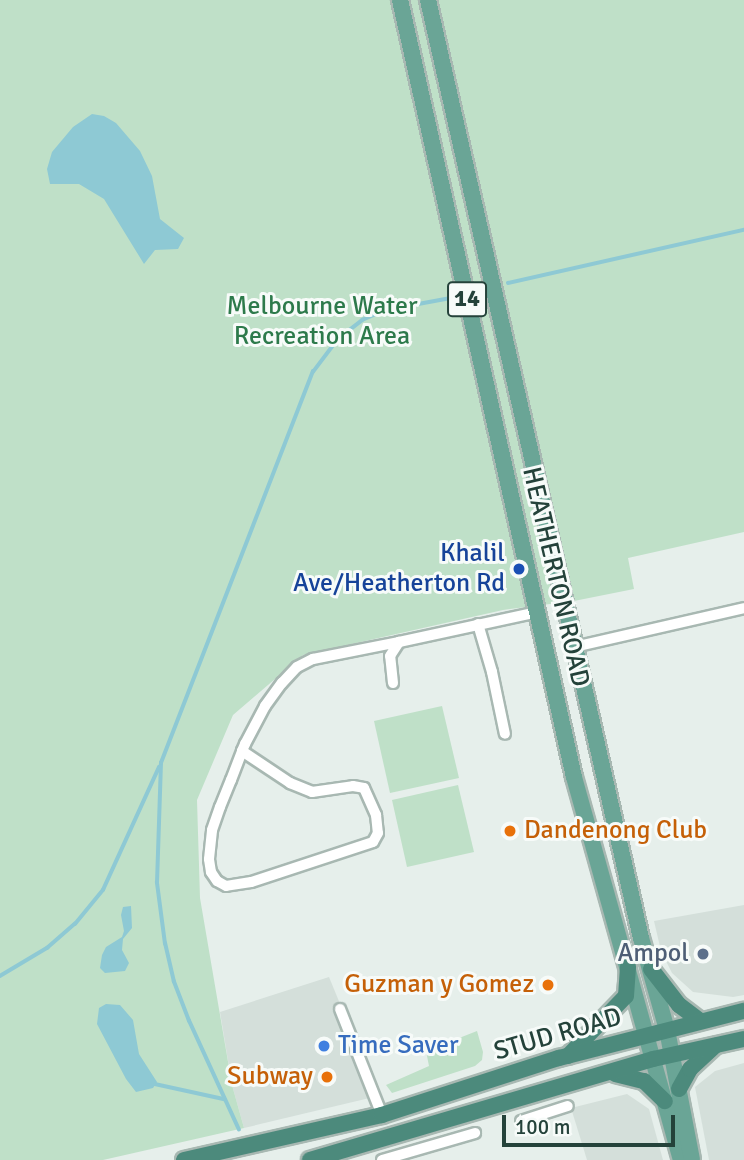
<!DOCTYPE html>
<html>
<head>
<meta charset="utf-8">
<style>
	body { margin:0 }
	#map { position:relative; width:744px; height:1160px; overflow:hidden; background:#e6efeb; font-family:Signika,sans-serif }
	div>[style] { position:absolute }
	[style*='--x'] { left:calc(var(--x)*1px); top:calc(var(--y)*1px); width:calc(var(--w)*1px); rotate:calc(var(--a)*1deg) }
	.built>* { inset:0; background:#d4dfda }
	.green>* { inset:0; background:#bfe0c8 }
	.water>* { inset:0; background:#8ec9d4 }
	.stream>* { height:3.5px; margin:-1.75px; padding:0 1.75px; transform-origin:1.75px; border-radius:1.75px; background:#8ec9d4 }
	.roads { filter:drop-shadow(2px 0 #a8b8b2) drop-shadow(-2px 0 #a8b8b2) drop-shadow(0 2px #a8b8b2) drop-shadow(0 -2px #a8b8b2) }
	.minor>* { height:10px; margin:-5px; padding:0 5px; transform-origin:5px; border-radius:5px; background:#fff }
	.primary>* { height:16px; margin:-8px; padding:0 8px; transform-origin:8px; border-radius:8px; background:#6aa596 }
	.trunk>* { height:16px; margin:-8px; padding:0 8px; transform-origin:8px; border-radius:8px; background:#4c8a7c }
	.dots>* { width:19px; height:19px; translate:-50% -50%; box-sizing:border-box; border:4px solid #f7fbf9; border-radius:50% }
	span { translate:-50% -50%; white-space:nowrap; text-align:center; line-height:1.15; -webkit-text-stroke:6px #f7fbf9; paint-order:stroke }
	.shield-label span { padding:2px 5px; background:#f7fbf9; border:2px solid; border-radius:5px; -webkit-text-stroke-width:0 }
	.shield-label { font-size:24px; color:#24423a; font-weight:700 }
	.park-label { font-size:26px; color:#2d7a4b }
	.transit-label { font-size:26px; color:#164399 }
	.right { translate:-100% -50%; text-align:right }
	.street-label { font-size:26px; color:#24423a }
	.food-label { font-size:26px; color:#c56008 }
	.left { translate:0 -50%; text-align:left }
	.service-label { font-size:26px; color:#4e5e75 }
	.shop-label { font-size:26px; color:#366cbe }
	.scale { position:absolute; left:502px; top:1115px; width:173px; height:32px; box-sizing:border-box; border:4px solid #24423a; border-top:0; padding-left:9px; font-size:21px; line-height:24px; white-space:nowrap; color:#24423a; -webkit-text-stroke:5px #f7fbf9; paint-order:stroke }
</style>
</head>
<body>
<div id="map">
	<div class="built">
		<i style="clip-path:polygon(744px 905px,744px 995px,733px 997px,693px 992px,672px 973px,661px 951px,654px 921px)"></i>
		<i style="clip-path:polygon(329px 977px,378px 1096px,244px 1128px,232px 1085px,220px 1012px)"></i>
		<i style="clip-path:polygon(744px 1063px,744px 1160px,709px 1160px,695px 1087px,715px 1071px)"></i>
		<i style="clip-path:polygon(627px 1094px,649px 1109px,663px 1160px,587px 1160px,571px 1108px)"></i>
	</div>
	<div class="green">
		<i style="clip-path:polygon(0 0,744px 0,744px 532px,628px 558px,634px 589px,574px 601px,503px 610px,303px 655px,233px 715px,197px 800px,200px 898px,232px 1085px,244px 1128px,103px 1160px,0 1160px)"></i>
		<i style="clip-path:polygon(442px 706px,459px 778px,390px 793px,374px 721px)"></i>
		<i style="clip-path:polygon(458px 785px,474px 852px,407px 867px,392px 800px)"></i>
		<i style="clip-path:polygon(477px 1031px,483px 1052px,482px 1060px,475px 1066px,392px 1093px,386px 1085px,429px 1066px,426px 1051px)"></i>
	</div>
	<div class="water">
		<i style="clip-path:polygon(92px 114px,104px 116px,116px 123px,140px 151px,152px 176px,160px 219px,184px 238px,178px 249px,155px 250px,144px 264px,104px 199px,79px 184px,50px 184px,47px 169px,52px 152px,73px 127px)"></i>
		<i style="clip-path:polygon(131px 906px,132px 928px,123px 939px,122px 950px,129px 963px,125px 971px,105px 973px,100px 968px,102px 955px,106px 947px,122px 937px,124px 931px,121px 915px,123px 907px)"></i>
		<i style="clip-path:polygon(106px 1004px,120px 1005px,133px 1020px,139px 1054px,157px 1082px,153px 1088px,136px 1092px,126px 1079px,97px 1024px,99px 1008px)"></i>
	</div>
	<div class="stream">
		<i style="--x:508;--y:283;--w:242;--a:-12.7"></i>
		<i style="--x:0;--y:976;--w:55;--a:-30.8"></i>
		<i style="--x:47;--y:948;--w:37;--a:-41"></i>
		<i style="--x:75;--y:924;--w:44;--a:-50.5"></i>
		<i style="--x:103;--y:890;--w:135;--a:-65.5"></i>
		<i style="--x:155;--y:1084;--w:71;--a:12.3"></i>
		<i style="--x:239;--y:1130;--w:120;--a:-114.6"></i>
		<i style="--x:189;--y:1021;--w:42;--a:-111"></i>
		<i style="--x:174;--y:982;--w:39;--a:-103"></i>
		<i style="--x:165;--y:944;--w:62;--a:-97.5"></i>
		<i style="--x:157;--y:883;--w:120;--a:-88.1"></i>
		<i style="--x:161;--y:763;--w:420;--a:-68.8"></i>
		<i style="--x:313;--y:372;--w:41;--a:-52.9"></i>
		<i style="--x:338;--y:339;--w:31;--a:-38"></i>
		<i style="--x:362;--y:320;--w:26;--a:-23"></i>
		<i style="--x:386;--y:310;--w:71;--a:-10.5"></i>
	</div>
	<div class="roads">
		<div class="minor">
			<i style="--x:478;--y:624;--w:50;--a:73.7"></i>
			<i style="--x:492;--y:672;--w:63;--a:78.2"></i>
			<i style="--x:574;--y:647;--w:174;--a:-12.9"></i>
			<i style="--x:393;--y:683;--w:27;--a:-96"></i>
			<i style="--x:390;--y:656;--w:17;--a:-57"></i>
			<i style="--x:399;--y:642;--w:142;--a:-12.2"></i>
			<i style="--x:242;--y:751;--w:58;--a:33.7"></i>
			<i style="--x:290;--y:783;--w:24;--a:22"></i>
			<i style="--x:312;--y:792;--w:41;--a:-8.3"></i>
			<i style="--x:353;--y:786;--w:11;--a:10"></i>
			<i style="--x:364;--y:788;--w:30;--a:66"></i>
			<i style="--x:376;--y:815;--w:18;--a:84"></i>
			<i style="--x:378;--y:833;--w:10;--a:119"></i>
			<i style="--x:373;--y:842;--w:128;--a:161.8"></i>
			<i style="--x:251;--y:882;--w:25;--a:171"></i>
			<i style="--x:226;--y:886;--w:10;--a:-151"></i>
			<i style="--x:217;--y:881;--w:11;--a:-124"></i>
			<i style="--x:211;--y:872;--w:13;--a:-99"></i>
			<i style="--x:209;--y:859;--w:29;--a:-84"></i>
			<i style="--x:212;--y:830;--w:24;--a:-71"></i>
			<i style="--x:220;--y:807;--w:29;--a:-68"></i>
			<i style="--x:231;--y:780;--w:31;--a:-69"></i>
			<i style="--x:242;--y:751;--w:8;--a:-67"></i>
			<i style="--x:245;--y:744;--w:43;--a:-62.2"></i>
			<i style="--x:265;--y:706;--w:29;--a:-54"></i>
			<i style="--x:282;--y:683;--w:22;--a:-47"></i>
			<i style="--x:297;--y:667;--w:18;--a:-27"></i>
			<i style="--x:313;--y:659;--w:88;--a:-11.2"></i>
			<i style="--x:340;--y:1009;--w:114;--a:68.4"></i>
			<i style="--x:521;--y:1121;--w:49;--a:-17.7"></i>
			<i style="--x:382;--y:1160;--w:97;--a:-16.2"></i>
		</div>
		<div class="primary">
			<i style="--x:400;--y:0;--w:796;--a:77.38"></i>
			<i style="--x:574;--y:777;--w:398;--a:74.4"></i>
			<i style="--x:428;--y:0;--w:962;--a:77.21"></i>
			<i style="--x:641;--y:938;--w:96;--a:74.2"></i>
			<i style="--x:667;--y:1030;--w:132;--a:79.1"></i>
		</div>
		<div class="trunk">
			<i style="--x:651;--y:969;--w:46;--a:52.1"></i>
			<i style="--x:679;--y:1005;--w:26;--a:37"></i>
			<i style="--x:568;--y:1056;--w:83;--a:-46"></i>
			<i style="--x:626;--y:996;--w:30;--a:-86"></i>
			<i style="--x:615;--y:1074;--w:30;--a:14"></i>
			<i style="--x:644;--y:1081;--w:29;--a:44"></i>
			<i style="--x:679;--y:1089;--w:23;--a:-61"></i>
			<i style="--x:690;--y:1069;--w:34;--a:-43"></i>
			<i style="--x:184;--y:1160;--w:203;--a:-12.8"></i>
			<i style="--x:382;--y:1115;--w:186;--a:-17.9"></i>
			<i style="--x:559;--y:1058;--w:191;--a:-14.3"></i>
			<i style="--x:310;--y:1160;--w:358;--a:-16.4"></i>
			<i style="--x:653;--y:1059;--w:93;--a:-12.4"></i>
		</div>
	</div>
	<div class="dots">
		<i style="left:519px;top:569px;background:#1a4fb4"></i>
		<i style="left:510px;top:831px;background:#e8710a"></i>
		<i style="left:703px;top:954px;background:#5c6f8a"></i>
		<i style="left:548px;top:985px;background:#e8710a"></i>
		<i style="left:324px;top:1046px;background:#3f7fe0"></i>
		<i style="left:327px;top:1077px;background:#e8710a"></i>
	</div>
	<div class="shield-label">
		<span style="left:467px;top:299px">14</span>
	</div>
	<div class="park-label">
		<span style="left:322px;top:322px">Melbourne Water<br>Recreation Area</span>
	</div>
	<div class="transit-label">
		<span class="right" style="left:505px;top:569px">Khalil<br>Ave/Heatherton Rd</span>
	</div>
	<div class="street-label">
		<span style="left:555px;top:577px;rotate:77deg">HEATHERTON ROAD</span>
		<span style="left:558px;top:1035px;rotate:-16deg">STUD ROAD</span>
	</div>
	<div class="food-label">
		<span class="left" style="left:524px;top:831px">Dandenong Club</span>
		<span class="right" style="left:534px;top:985px">Guzman y Gomez</span>
		<span class="right" style="left:313px;top:1077px">Subway</span>
	</div>
	<div class="service-label">
		<span class="right" style="left:689px;top:954px">Ampol</span>
	</div>
	<div class="shop-label">
		<span class="left" style="left:338px;top:1046px">Time Saver</span>
	</div>
	<div class="scale">100 m</div>
</div>
</body>
</html>
